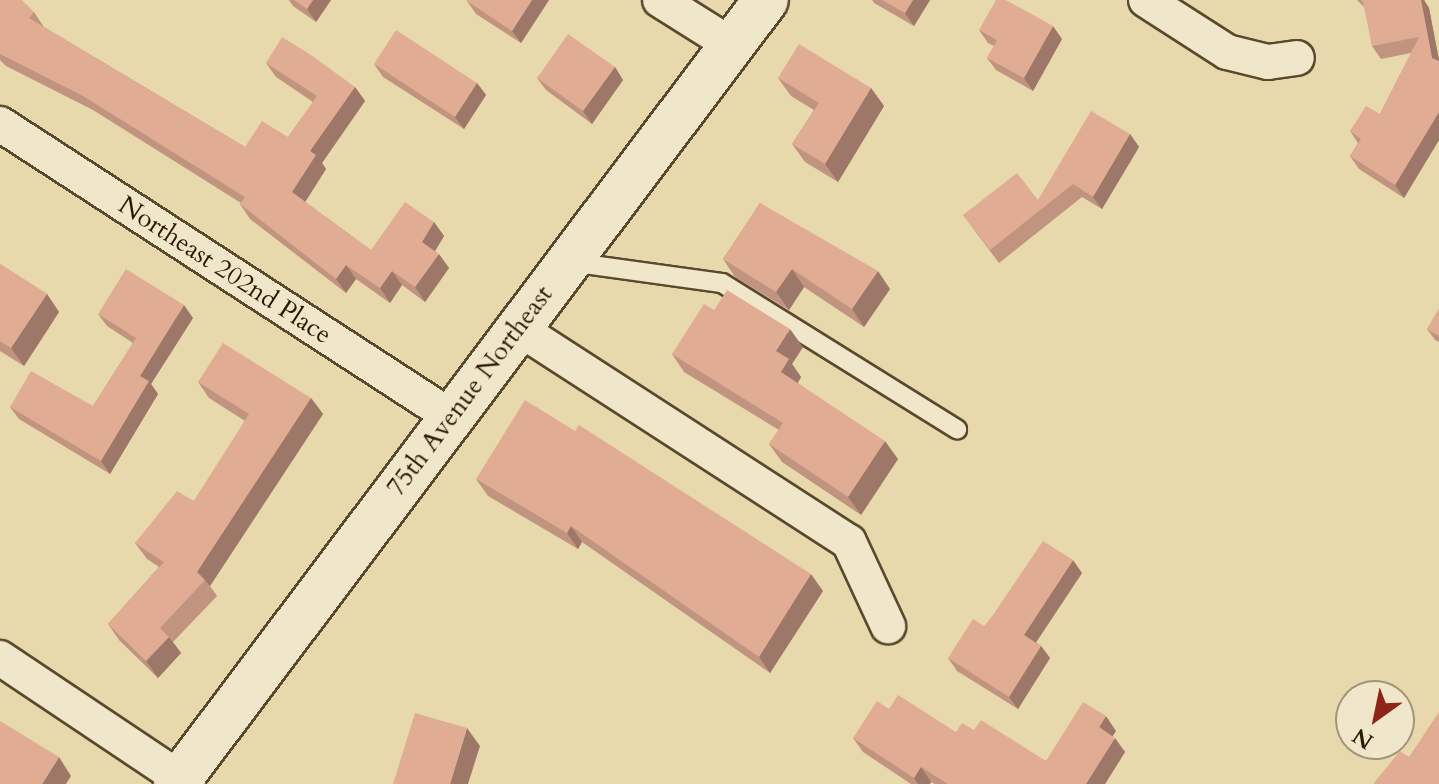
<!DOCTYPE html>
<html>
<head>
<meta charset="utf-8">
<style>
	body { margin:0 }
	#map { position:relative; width:1439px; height:784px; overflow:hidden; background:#e8d9ad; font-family:Cardo,serif }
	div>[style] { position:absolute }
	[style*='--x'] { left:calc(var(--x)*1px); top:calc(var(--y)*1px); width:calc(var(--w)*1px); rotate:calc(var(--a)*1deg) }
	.roads { filter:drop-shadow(2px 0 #5a492d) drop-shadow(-2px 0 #5a492d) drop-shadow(0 2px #5a492d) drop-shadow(0 -2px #5a492d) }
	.lane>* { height:18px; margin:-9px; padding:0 9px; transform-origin:9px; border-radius:9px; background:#f0e6ca }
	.street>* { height:34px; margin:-17px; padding:0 17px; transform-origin:17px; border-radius:17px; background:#f0e6ca }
	.secondary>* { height:44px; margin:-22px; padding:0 22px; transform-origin:22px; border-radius:22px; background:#f0e6ca }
	.wall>* { inset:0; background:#c1947f }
	.shaded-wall>* { inset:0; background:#9d7868 }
	.building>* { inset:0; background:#e0ac94 }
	span { translate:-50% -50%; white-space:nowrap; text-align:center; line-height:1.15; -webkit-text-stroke:6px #f0e6ca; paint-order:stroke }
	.street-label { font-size:26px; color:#2b1902 }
	.north { position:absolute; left:1335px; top:680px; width:80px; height:80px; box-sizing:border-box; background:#f0e6ca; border:2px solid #a1947a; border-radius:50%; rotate:213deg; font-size:22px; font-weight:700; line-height:32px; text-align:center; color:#2b1902 }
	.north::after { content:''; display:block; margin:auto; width:28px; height:36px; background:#8f2418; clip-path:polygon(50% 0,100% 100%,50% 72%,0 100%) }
</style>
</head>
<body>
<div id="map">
	<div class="roads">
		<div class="lane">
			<i style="--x:570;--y:262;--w:153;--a:7.9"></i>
			<i style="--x:722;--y:283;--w:277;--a:31.9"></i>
		</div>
		<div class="street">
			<i style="--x:660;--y:0;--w:89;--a:32.1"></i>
			<i style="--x:1146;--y:0;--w:96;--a:32.7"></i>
			<i style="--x:1227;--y:52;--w:42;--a:13.7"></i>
			<i style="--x:1268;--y:62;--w:29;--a:-8"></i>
			<i style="--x:0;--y:124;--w:536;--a:32.98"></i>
			<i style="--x:518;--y:328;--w:394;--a:32.9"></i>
			<i style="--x:849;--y:542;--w:93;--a:65.1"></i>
			<i style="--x:0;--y:658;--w:226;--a:33.8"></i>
		</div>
		<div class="secondary">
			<i style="--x:176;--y:784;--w:981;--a:-53.04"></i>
		</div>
	</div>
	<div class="wall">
		<i style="clip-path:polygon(0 0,34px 12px,44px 27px,245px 147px,288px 137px,313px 102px,276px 77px,266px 63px,355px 87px,365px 101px,322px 163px,326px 169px,305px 202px,371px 250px,434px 222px,444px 236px,435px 251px,449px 268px,425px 302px,402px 285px,390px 303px,356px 279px,346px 293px,250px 219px,240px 204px,241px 203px,93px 110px,6px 66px,0 60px)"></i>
		<i style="clip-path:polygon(289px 0,331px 0,316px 22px,293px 6px)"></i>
		<i style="clip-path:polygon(549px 0,521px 43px,476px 14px,467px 1px)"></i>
		<i style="clip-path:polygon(872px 0,930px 0,914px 26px,874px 3px)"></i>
		<i style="clip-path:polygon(1357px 0,1424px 0,1429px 8px,1439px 60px,1439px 140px,1404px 198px,1359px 169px,1350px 156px,1358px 143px,1350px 131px,1380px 114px,1411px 53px,1381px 59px,1372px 46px,1365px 8px)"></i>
		<i style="clip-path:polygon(979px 30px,1062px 39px,1033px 91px,996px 70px,987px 58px,994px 46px,988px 43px)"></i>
		<i style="clip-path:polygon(374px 64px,477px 83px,486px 95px,464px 129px,383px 77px)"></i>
		<i style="clip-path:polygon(615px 67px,623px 80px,592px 124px,546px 90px,537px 78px)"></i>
		<i style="clip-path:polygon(778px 78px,871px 88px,884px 106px,838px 182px,805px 162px,792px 144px,814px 110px,791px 96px)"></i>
		<i style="clip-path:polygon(1130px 134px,1139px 147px,1102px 209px,1082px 197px,999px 263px,963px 215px,1038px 200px)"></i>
		<i style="clip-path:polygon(760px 203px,890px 289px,864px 327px,804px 287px,789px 310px,735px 277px,723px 259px)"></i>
		<i style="clip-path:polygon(0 264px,47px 294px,59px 312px,24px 366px,0 351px)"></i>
		<i style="clip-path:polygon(1439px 309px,1439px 342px,1435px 340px,1427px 329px)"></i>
		<i style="clip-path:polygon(714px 310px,803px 347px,792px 364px,801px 377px,798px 383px,898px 459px,861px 515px,782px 462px,769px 444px,779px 430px,684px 372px,672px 354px)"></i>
		<i style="clip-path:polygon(98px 314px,193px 318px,151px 384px,158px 394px,110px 474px,19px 419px,10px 407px,93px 406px,133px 343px,107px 326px)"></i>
		<i style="clip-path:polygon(198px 382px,311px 398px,323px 414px,210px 586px,217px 596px,173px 642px,181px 653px,158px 678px,119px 640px,108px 624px,159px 567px,147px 559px,135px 543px,194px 501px,245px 421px,209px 398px)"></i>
		<i style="clip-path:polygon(476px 479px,823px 591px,770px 673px,582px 542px,578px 549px,488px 496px)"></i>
		<i style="clip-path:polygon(1082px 573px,1036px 642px,1041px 646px,1050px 658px,1018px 709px,957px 671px,948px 658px,984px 626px)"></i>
		<i style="clip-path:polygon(889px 709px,956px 732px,974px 730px,1046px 761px,1116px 731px,1112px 736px,1125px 752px,1105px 784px,935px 784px,931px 782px,930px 784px,911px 784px,863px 752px,853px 738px)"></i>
	</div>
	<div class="shaded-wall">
		<i style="clip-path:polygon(313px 0,331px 0,316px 22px,307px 9px)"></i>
		<i style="clip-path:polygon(532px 0,549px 0,521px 43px,512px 31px)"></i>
		<i style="clip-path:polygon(913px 0,930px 0,914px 26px,905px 13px)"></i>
		<i style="clip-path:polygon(1421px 0,1424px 0,1429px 8px,1439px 60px,1439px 68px,1432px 58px)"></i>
		<i style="clip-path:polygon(1053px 26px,1062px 39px,1033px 91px,1024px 78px)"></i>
		<i style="clip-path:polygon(615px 67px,623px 80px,592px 124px,583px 111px)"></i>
		<i style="clip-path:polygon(477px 83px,486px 95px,464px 129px,455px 117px)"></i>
		<i style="clip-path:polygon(355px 87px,365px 101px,322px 163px,326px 169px,302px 207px,292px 192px,310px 151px)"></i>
		<i style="clip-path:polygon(871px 88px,884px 106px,838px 182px,825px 164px)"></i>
		<i style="clip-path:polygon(1439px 112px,1439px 140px,1404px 198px,1395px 185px)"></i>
		<i style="clip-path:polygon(1130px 134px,1139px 147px,1102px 209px,1093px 197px)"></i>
		<i style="clip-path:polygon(434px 222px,444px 236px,432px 256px,422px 242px)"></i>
		<i style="clip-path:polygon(439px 254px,449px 268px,425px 302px,415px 287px)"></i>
		<i style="clip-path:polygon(346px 265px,356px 279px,346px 293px,336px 279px)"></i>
		<i style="clip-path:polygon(792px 269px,804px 287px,789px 310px,776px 292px)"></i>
		<i style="clip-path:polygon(392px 271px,402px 285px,390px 303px,380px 288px)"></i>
		<i style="clip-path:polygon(878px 271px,890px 289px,864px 327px,852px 309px)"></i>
		<i style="clip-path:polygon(47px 294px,59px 312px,24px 366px,11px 348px)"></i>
		<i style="clip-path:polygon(184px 305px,193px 318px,151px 384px,158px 394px,110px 474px,101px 461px,140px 376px)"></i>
		<i style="clip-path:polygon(790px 329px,803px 347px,792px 364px,801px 377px,793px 390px,781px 372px,776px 351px)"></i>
		<i style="clip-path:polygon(311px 398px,323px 414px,210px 586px,197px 572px)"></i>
		<i style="clip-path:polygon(885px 441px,898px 459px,861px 515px,848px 497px)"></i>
		<i style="clip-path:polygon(571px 526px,582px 542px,578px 549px,567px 533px)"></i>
		<i style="clip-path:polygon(1073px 560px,1082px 573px,1033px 647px,1024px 635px)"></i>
		<i style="clip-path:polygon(811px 574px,823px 591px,770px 673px,759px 657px)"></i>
		<i style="clip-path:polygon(169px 637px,181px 653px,158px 678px,146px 661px)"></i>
		<i style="clip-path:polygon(1041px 646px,1050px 658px,1018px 709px,1009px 697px)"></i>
		<i style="clip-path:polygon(1106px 716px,1116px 731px,1109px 742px,1099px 727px)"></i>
		<i style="clip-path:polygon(467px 728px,480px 746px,468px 784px,450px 784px)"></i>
		<i style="clip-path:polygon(1115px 738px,1125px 752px,1105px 784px,1086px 784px)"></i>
		<i style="clip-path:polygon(59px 757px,71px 776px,66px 784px,42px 784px)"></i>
		<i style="clip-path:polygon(921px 767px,931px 782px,930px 784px,918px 784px,914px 778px)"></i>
	</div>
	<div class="building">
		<i style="clip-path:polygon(0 0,22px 0,34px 12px,29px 18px,245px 147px,262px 121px,288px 137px,317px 96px,266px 63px,282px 37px,311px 55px,355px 87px,310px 151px,316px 155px,292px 192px,371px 250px,405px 202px,434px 222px,422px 242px,439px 254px,415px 287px,392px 271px,380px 288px,346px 265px,336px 279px,240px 204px,245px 197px,83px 96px,0 54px)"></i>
		<i style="clip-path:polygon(294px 0,313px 0,307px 9px)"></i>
		<i style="clip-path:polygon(467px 0,532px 0,512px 31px,467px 1px)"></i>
		<i style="clip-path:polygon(882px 0,913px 0,905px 13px)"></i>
		<i style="clip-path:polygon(996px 0,1006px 0,1053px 26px,1024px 78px,987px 58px,997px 40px,979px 30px)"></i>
		<i style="clip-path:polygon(1361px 0,1421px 0,1432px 58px,1439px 61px,1439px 112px,1395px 185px,1350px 156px,1361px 139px,1350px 131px,1366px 106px,1380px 114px,1419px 37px,1372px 46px,1363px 2px)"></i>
		<i style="clip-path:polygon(396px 30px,477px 83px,455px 117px,374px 64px)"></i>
		<i style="clip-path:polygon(568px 34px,615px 67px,583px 111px,537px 78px)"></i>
		<i style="clip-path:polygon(799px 44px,871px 88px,825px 164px,792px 144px,819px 103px,778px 78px)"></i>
		<i style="clip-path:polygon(1091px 111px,1130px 134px,1093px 197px,1073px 184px,990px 250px,963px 215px,1017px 173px,1038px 200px)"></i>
		<i style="clip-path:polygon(760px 203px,878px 271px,852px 309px,792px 269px,776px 292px,723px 259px)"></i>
		<i style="clip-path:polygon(0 264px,47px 294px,11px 348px,0 341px)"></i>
		<i style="clip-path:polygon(126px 269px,184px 305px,140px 376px,149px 381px,101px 461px,10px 407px,31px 371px,93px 406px,136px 338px,98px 314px)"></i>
		<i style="clip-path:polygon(727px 290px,790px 329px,776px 351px,789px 359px,781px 372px,885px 441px,848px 497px,769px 444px,783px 423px,672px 354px,704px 304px,714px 310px)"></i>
		<i style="clip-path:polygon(1439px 309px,1439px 336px,1427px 329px)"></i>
		<i style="clip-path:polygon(223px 343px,311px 398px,197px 572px,205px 580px,160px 628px,169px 637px,146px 661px,108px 624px,164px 562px,135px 543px,177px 491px,194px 501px,249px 414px,198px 382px)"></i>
		<i style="clip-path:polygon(525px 400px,575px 431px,579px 425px,811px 574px,759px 657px,571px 526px,567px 533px,476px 479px)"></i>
		<i style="clip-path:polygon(1043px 541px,1073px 560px,1024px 635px,1041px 646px,1009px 697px,948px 658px,973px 619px,984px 626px,993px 615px)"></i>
		<i style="clip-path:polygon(898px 695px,956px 732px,962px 723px,974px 730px,981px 720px,1046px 761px,1083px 702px,1106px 716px,1099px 727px,1115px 738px,1086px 784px,948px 784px,921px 767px,914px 778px,853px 738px,877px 701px,889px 709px)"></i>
		<i style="clip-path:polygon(1439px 712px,1439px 784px,1373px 784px,1400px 751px,1409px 757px)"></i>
		<i style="clip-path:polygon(415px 713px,467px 728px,450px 784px,393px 784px)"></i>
		<i style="clip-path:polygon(0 721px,59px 757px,42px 784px,0 784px)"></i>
	</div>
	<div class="street-label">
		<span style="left:225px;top:270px;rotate:33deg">Northeast 202nd Place</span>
		<span style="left:470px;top:391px;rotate:-53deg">75th Avenue Northeast</span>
	</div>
	<div class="north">N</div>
</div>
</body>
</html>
